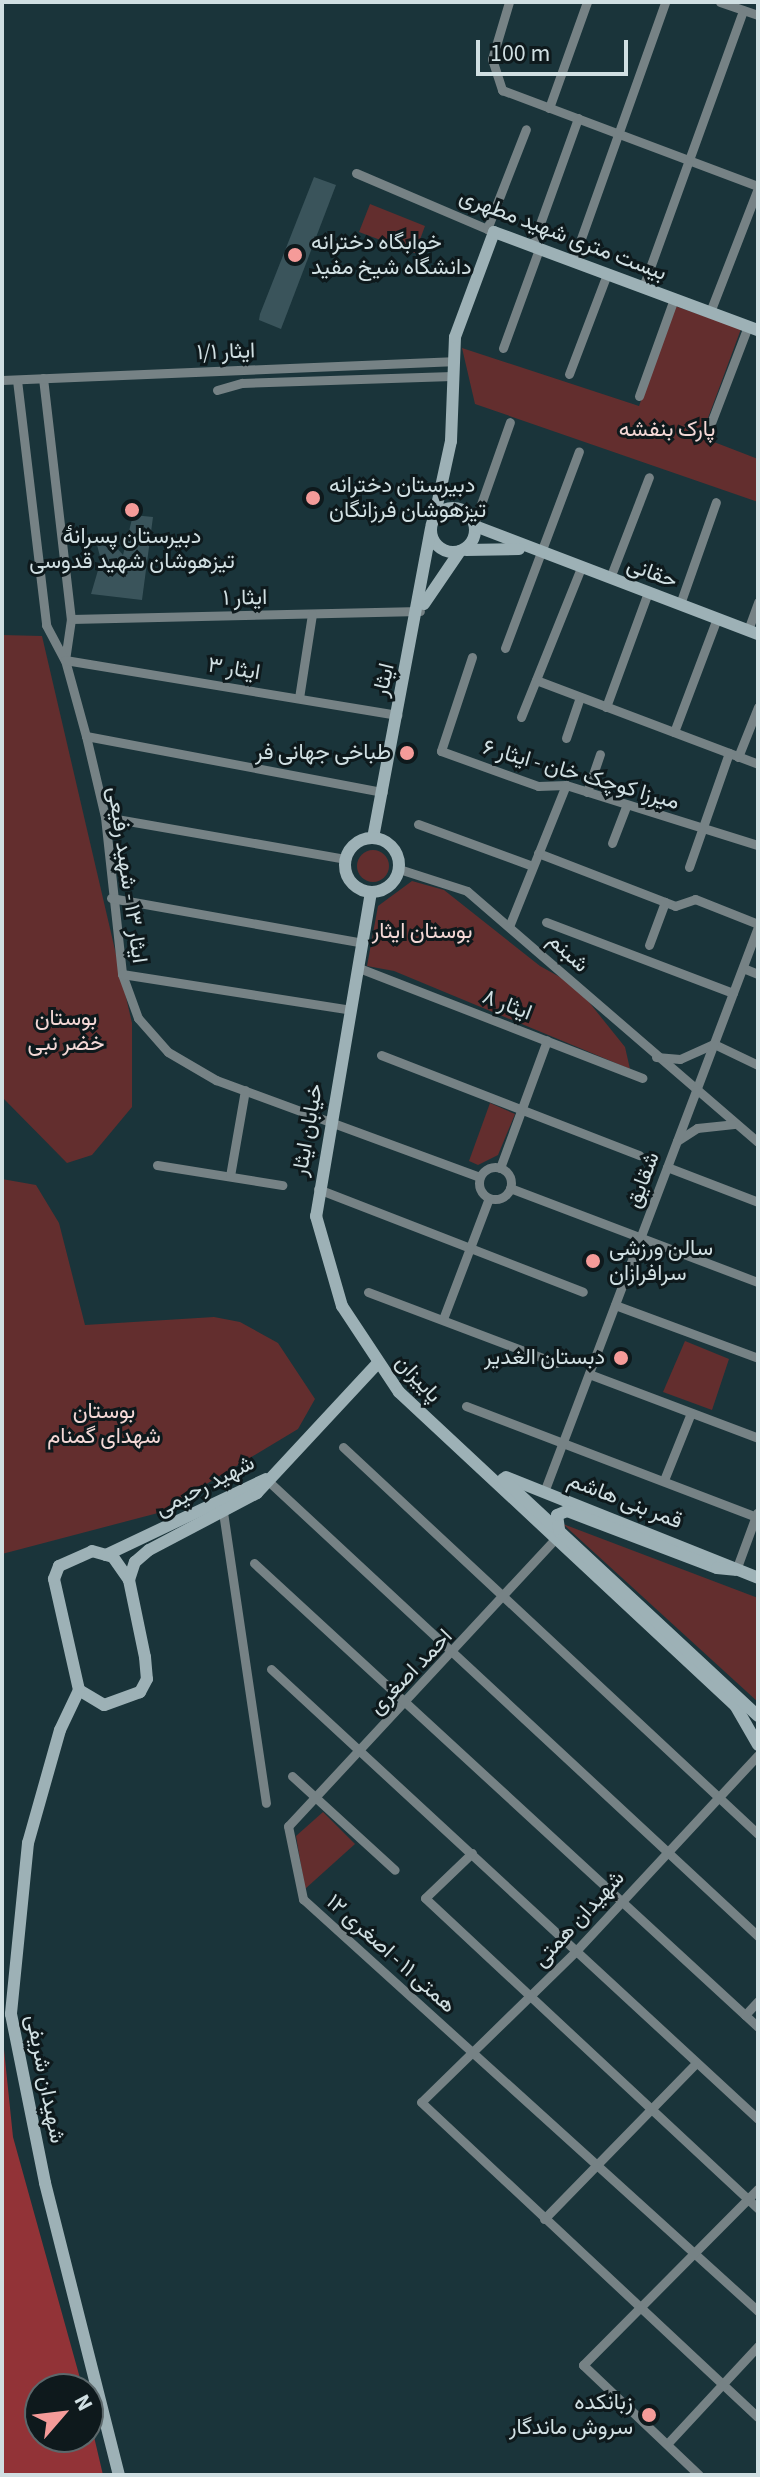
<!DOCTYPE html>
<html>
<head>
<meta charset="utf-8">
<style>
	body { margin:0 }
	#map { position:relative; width:760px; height:2477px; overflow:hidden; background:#1a343a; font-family:"Source Sans 3",Vazirmatn,sans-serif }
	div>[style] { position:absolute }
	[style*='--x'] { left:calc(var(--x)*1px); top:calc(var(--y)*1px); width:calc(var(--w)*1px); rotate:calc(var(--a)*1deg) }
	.green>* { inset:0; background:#632e2e }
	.round { border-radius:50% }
	.forest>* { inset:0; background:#923337 }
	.building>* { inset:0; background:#3a545b }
	.street>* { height:9px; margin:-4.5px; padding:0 4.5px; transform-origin:4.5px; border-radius:4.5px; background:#768285 }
	.street>.ring { margin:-4.5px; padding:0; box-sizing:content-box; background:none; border:9px solid #768285; border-radius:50% }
	.secondary>* { height:12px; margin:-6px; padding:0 6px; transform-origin:6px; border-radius:6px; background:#9db1b6 }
	.secondary>.ring { margin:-6px; padding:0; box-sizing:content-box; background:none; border:12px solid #9db1b6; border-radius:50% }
	.dots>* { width:22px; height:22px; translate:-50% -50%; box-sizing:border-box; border:4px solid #0e191c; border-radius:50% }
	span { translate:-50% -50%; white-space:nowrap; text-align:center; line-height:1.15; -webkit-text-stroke:6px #0e191c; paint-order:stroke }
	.street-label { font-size:22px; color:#d0dfe2 }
	.poi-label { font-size:22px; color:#d0dfe2 }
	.left { translate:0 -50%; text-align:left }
	.right { translate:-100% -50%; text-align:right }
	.park-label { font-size:22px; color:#f4d8d6 }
	.frame { position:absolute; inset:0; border:4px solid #d0dfe2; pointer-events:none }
	.north { position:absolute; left:24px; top:2373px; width:80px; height:80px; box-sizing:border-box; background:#0e191c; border:2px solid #5c686b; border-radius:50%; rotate:62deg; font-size:22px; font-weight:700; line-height:32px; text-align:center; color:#d0dfe2 }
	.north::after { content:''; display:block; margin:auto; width:28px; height:36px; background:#f59b99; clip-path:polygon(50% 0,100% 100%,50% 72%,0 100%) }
	.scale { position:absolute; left:476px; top:40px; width:152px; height:36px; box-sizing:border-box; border:4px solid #d0dfe2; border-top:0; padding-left:10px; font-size:24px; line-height:28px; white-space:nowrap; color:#d0dfe2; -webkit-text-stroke:6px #0e191c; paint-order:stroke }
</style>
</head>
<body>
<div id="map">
	<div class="green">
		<i style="clip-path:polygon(370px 204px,425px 226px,415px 253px,359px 232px)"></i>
		<i style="clip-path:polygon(675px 306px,741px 329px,701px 437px,758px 459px,758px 502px,475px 404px,462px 348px,639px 406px)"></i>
		<i style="clip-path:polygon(2px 635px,42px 636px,132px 1023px,132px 1107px,92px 1155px,67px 1163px,2px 1097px)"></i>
		<i class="round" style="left:357px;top:850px;width:32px;height:32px"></i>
		<i style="clip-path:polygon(412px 881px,444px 890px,540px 966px,576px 986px,625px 1047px,630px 1069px,394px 971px,367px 966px,378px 906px)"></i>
		<i style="clip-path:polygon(490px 1103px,515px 1114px,498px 1155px,478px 1165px,469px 1161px)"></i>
		<i style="clip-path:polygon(2px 1179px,36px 1185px,59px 1223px,85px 1325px,214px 1317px,240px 1322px,278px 1343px,315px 1399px,298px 1429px,158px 1513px,2px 1554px)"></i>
		<i style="clip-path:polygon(685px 1341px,729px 1359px,712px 1410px,663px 1392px)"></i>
		<i style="clip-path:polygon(563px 1524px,758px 1598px,758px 1702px)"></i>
		<i style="clip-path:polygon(323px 1812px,355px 1844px,305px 1889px,296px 1836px)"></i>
	</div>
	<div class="forest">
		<i style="clip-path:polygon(2px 2030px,13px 2137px,83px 2389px,40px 2389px,40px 2437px,88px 2437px,88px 2411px,103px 2475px,2px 2475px)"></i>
	</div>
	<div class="building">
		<i style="clip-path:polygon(314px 177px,336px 185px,281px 329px,259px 320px,260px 314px)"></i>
		<i style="clip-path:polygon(133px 515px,153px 517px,142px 600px,91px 594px,101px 560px,97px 545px,111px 541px,123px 555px)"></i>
	</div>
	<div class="street">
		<i style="--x:509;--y:2;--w:59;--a:106.6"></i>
		<i style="--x:492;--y:59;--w:33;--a:72"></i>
		<i style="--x:502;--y:90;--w:273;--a:20.6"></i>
		<i style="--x:720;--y:2;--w:40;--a:18.9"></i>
		<i style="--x:549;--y:108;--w:113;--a:-70.3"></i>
		<i style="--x:356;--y:173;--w:150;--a:23.1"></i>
		<i style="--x:487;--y:229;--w:107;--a:-68.7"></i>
		<i style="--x:532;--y:246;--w:136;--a:-70.2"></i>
		<i style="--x:573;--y:261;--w:275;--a:-70.4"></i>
		<i style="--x:643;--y:287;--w:294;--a:-70.1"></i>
		<i style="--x:710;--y:312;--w:133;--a:-68.8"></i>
		<i style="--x:503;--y:348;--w:105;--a:-70"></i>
		<i style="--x:569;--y:374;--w:107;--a:-69.2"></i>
		<i style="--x:43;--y:378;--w:243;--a:83.4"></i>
		<i style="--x:71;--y:619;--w:41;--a:98.3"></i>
		<i style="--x:2;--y:380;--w:450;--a:-2.4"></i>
		<i style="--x:17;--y:380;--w:247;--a:83.2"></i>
		<i style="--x:46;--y:625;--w:40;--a:62"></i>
		<i style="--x:65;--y:660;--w:79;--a:74.6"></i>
		<i style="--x:86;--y:736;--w:83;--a:76.8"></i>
		<i style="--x:105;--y:817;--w:158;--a:83.8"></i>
		<i style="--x:122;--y:974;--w:47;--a:70"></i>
		<i style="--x:138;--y:1018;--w:45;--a:48.6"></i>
		<i style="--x:168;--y:1052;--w:56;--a:30.3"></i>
		<i style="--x:216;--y:1080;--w:281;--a:20.2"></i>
		<i style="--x:217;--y:390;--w:26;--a:-16"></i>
		<i style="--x:242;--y:383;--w:210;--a:-1.9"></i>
		<i style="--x:639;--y:396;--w:103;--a:-70.2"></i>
		<i style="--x:711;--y:423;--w:104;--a:-69.1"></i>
		<i style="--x:474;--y:524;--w:108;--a:-70.6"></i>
		<i style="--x:610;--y:578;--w:108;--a:-68.9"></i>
		<i style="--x:680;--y:604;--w:108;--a:-70.6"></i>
		<i style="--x:71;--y:619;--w:349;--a:-1.3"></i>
		<i style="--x:748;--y:630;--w:30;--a:-70"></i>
		<i style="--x:505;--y:648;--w:210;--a:-69.4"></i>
		<i style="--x:472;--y:657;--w:99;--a:108.3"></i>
		<i style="--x:441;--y:751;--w:103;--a:19.8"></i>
		<i style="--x:538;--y:786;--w:28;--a:-2"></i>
		<i style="--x:566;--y:785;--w:201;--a:17.4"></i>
		<i style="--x:65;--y:660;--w:337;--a:9.4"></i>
		<i style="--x:536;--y:680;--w:237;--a:20.7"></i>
		<i style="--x:299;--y:698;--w:85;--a:-81.2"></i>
		<i style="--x:606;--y:707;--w:122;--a:-69.9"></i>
		<i style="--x:521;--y:717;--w:161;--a:-68.1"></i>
		<i style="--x:674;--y:732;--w:122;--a:-69.3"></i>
		<i style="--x:86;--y:736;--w:302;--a:10.7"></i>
		<i style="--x:566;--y:738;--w:43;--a:-71.1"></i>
		<i style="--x:738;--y:757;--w:54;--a:-68.2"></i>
		<i style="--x:587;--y:792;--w:40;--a:-71.1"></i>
		<i style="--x:105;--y:817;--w:245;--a:9.9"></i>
		<i style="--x:418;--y:824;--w:122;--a:20.1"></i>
		<i style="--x:612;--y:843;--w:39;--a:-69"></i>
		<i style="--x:538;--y:853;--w:147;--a:21.1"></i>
		<i style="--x:675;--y:906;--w:21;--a:-19"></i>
		<i style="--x:695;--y:899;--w:68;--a:21.6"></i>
		<i style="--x:689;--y:867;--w:121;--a:-70.7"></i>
		<i style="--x:399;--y:869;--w:71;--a:17.9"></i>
		<i style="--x:467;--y:891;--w:384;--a:40.8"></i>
		<i style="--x:111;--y:898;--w:256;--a:10.1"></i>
		<i style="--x:546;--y:922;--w:200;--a:20.8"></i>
		<i style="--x:510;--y:924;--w:150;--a:-68.1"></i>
		<i style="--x:649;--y:945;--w:46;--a:-69.6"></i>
		<i style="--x:359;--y:968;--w:304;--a:21.2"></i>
		<i style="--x:743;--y:968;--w:16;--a:22"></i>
		<i style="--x:122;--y:974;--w:232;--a:8.9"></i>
		<i style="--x:381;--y:1055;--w:277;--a:21.2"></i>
		<i style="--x:656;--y:1057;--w:24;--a:5"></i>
		<i style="--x:680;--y:1059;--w:37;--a:-24"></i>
		<i style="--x:714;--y:1044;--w:49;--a:25.5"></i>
		<i style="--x:677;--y:1141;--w:24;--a:-33"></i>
		<i style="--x:697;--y:1128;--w:37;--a:-6"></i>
		<i style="--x:157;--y:1165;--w:127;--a:9.1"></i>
		<i style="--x:667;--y:1167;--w:97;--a:21"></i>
		<i class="ring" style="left:479px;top:1167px;width:23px;height:23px"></i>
		<i style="--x:500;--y:1168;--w:136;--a:-69.8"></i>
		<i style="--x:230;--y:1176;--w:87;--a:-80.1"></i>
		<i style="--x:510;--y:1188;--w:265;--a:20.8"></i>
		<i style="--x:318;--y:1189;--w:284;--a:21.2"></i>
		<i style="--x:368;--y:1292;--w:201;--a:20.7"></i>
		<i style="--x:615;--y:1305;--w:153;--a:20.3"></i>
		<i style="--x:443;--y:1319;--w:129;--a:-69.2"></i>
		<i style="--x:589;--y:1374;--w:181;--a:20.7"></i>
		<i style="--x:466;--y:1406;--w:311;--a:20.9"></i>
		<i style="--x:343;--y:1447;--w:567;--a:43"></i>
		<i style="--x:266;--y:1479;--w:672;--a:42.89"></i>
		<i style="--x:664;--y:1480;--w:72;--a:-68.1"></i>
		<i style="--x:544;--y:1492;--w:604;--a:-69.26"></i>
		<i style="--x:223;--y:1512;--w:294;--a:81.6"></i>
		<i style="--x:555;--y:1539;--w:392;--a:132.9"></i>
		<i style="--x:288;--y:1826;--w:75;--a:78.4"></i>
		<i style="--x:303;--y:1899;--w:614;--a:42.16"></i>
		<i style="--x:254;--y:1563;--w:685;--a:42.63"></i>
		<i style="--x:736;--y:1570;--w:61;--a:-69.8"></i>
		<i style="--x:271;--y:1669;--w:663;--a:42.74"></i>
		<i style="--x:758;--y:1755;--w:267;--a:132.9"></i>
		<i style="--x:576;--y:1951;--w:216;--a:135.7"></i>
		<i style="--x:421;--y:2102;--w:461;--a:43.1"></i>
		<i style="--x:292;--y:1776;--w:139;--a:42.4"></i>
		<i style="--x:472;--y:1853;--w:65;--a:136.2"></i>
		<i style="--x:425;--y:1898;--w:456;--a:43"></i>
		<i style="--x:745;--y:2015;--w:19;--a:-47"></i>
		<i style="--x:544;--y:2219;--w:218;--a:-45.7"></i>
		<i style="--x:667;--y:2444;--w:134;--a:-47.1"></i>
		<i style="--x:699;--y:2475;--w:160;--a:-136.5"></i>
		<i style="--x:583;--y:2365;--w:248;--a:-45.2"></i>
	</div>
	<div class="secondary">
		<i class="ring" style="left:431px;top:508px;width:32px;height:32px"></i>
		<i style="--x:434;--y:519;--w:80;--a:-77.7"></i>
		<i style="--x:451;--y:441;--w:104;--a:-87.8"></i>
		<i style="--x:455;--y:337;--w:112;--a:-69.6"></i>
		<i style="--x:494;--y:232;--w:282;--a:20.4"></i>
		<i style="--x:475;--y:526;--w:303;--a:20.9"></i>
		<i style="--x:466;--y:550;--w:53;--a:-1.1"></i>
		<i style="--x:424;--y:604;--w:64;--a:-55.8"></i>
		<i style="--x:373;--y:838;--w:314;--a:-79.4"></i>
		<i class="ring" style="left:345px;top:838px;width:42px;height:42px"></i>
		<i style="--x:371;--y:892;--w:329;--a:99.6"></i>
		<i style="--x:316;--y:1216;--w:94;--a:73.9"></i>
		<i style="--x:342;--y:1306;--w:103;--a:56.5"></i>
		<i style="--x:399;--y:1392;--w:459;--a:43"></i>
		<i style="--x:735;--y:1705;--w:46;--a:60.1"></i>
		<i style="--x:506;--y:1477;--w:271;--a:21.8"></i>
		<i style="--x:503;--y:1479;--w:348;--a:42.9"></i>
		<i style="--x:559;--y:1529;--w:14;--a:-98"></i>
		<i style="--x:557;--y:1515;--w:11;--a:-22"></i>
		<i style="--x:567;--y:1511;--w:160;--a:20.8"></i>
		<i style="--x:717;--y:1568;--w:18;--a:6"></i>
		<i style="--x:92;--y:1551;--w:22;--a:16"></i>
		<i style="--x:113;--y:1557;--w:28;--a:55"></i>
		<i style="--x:129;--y:1580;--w:79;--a:78.3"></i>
		<i style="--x:145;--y:1657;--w:22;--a:85"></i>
		<i style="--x:147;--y:1679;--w:15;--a:118"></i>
		<i style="--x:140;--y:1692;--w:38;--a:160"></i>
		<i style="--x:104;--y:1705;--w:29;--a:-149"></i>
		<i style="--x:79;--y:1690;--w:114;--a:-102.7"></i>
		<i style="--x:54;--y:1579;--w:14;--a:-69"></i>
		<i style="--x:59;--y:1566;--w:36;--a:-24"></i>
		<i style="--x:106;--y:1555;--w:177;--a:-25.4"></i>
		<i style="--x:129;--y:1580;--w:19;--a:-72"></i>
		<i style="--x:135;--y:1562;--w:18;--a:-41"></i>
		<i style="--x:149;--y:1550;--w:122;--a:-27.8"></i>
		<i style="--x:257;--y:1493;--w:175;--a:-47.1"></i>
		<i style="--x:79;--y:1690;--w:44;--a:115.4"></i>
		<i style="--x:60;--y:1730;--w:117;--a:105.8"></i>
		<i style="--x:28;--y:1843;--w:172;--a:95.7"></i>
		<i style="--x:11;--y:2014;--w:172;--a:78.6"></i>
		<i style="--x:45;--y:2183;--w:301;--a:75.8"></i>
	</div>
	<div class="dots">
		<i style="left:295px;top:255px;background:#f59b99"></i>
		<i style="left:313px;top:498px;background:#f59b99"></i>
		<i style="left:132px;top:510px;background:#f59b99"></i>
		<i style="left:407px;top:753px;background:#f59b99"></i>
		<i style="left:593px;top:1261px;background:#f59b99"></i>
		<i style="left:621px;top:1358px;background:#f59b99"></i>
		<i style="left:649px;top:2415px;background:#f59b99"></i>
	</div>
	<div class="street-label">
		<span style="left:563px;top:235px;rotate:21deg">بیست متری شهید مطهری</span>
		<span style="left:226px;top:352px;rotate:-2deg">ایثار ۱/۱</span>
		<span style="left:652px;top:573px;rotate:20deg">حقانی</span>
		<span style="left:245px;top:598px;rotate:-1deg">ایثار ۱</span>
		<span style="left:234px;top:669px;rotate:9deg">ایثار ۳</span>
		<span style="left:384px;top:680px;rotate:-77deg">ایثار</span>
		<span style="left:581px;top:775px;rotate:16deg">میرزا کوچک خان - ایثار ۶</span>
		<span style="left:127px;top:875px;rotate:82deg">ایثار ۱۳ - شهید رفیعی</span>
		<span style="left:568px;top:953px;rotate:43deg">شبنم</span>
		<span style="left:507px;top:1005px;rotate:21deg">ایثار ۸</span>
		<span style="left:308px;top:1130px;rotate:-80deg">خیابان ایثار</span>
		<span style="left:643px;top:1180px;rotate:-69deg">شقایق</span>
		<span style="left:418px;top:1379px;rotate:47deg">پاییزان</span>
		<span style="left:205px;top:1486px;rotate:-27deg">شهید رحیمی</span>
		<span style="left:625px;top:1501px;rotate:21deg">قمر بنی هاشم</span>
		<span style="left:411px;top:1672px;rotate:-46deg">احمد اصغری</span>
		<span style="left:579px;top:1919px;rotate:-47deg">شهیدان همتی</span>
		<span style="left:391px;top:1954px;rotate:42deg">همتی ۱۱ - اصغری ۱۲</span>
		<span style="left:45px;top:2079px;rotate:79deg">شهیدان شریفی</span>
	</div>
	<div class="poi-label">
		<span class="left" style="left:311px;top:255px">خوابگاه دخترانه<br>دانشگاه شیخ مفید</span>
		<span class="left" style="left:329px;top:498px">دبیرستان دخترانه<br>تیزهوشان فرزانگان</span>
		<span style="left:132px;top:549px">دبیرستان پسرانهٔ<br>تیزهوشان شهید قدوسی</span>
		<span class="right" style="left:391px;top:753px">طباخی جهانی فر</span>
		<span class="left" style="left:609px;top:1261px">سالن ورزشی<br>سرافرازان</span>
		<span class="right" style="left:605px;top:1358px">دبستان الغدیر</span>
		<span class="right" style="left:633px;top:2415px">زبانکده<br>سروش ماندگار</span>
	</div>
	<div class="park-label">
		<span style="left:667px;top:430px">پارک بنفشه</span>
		<span style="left:422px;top:932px">بوستان ایثار</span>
		<span style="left:66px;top:1031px">بوستان<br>خضر نبی</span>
		<span style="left:104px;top:1424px">بوستان<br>شهدای گمنام</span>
	</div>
	<div class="frame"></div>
	<div class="north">N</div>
	<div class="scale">100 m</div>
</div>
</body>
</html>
